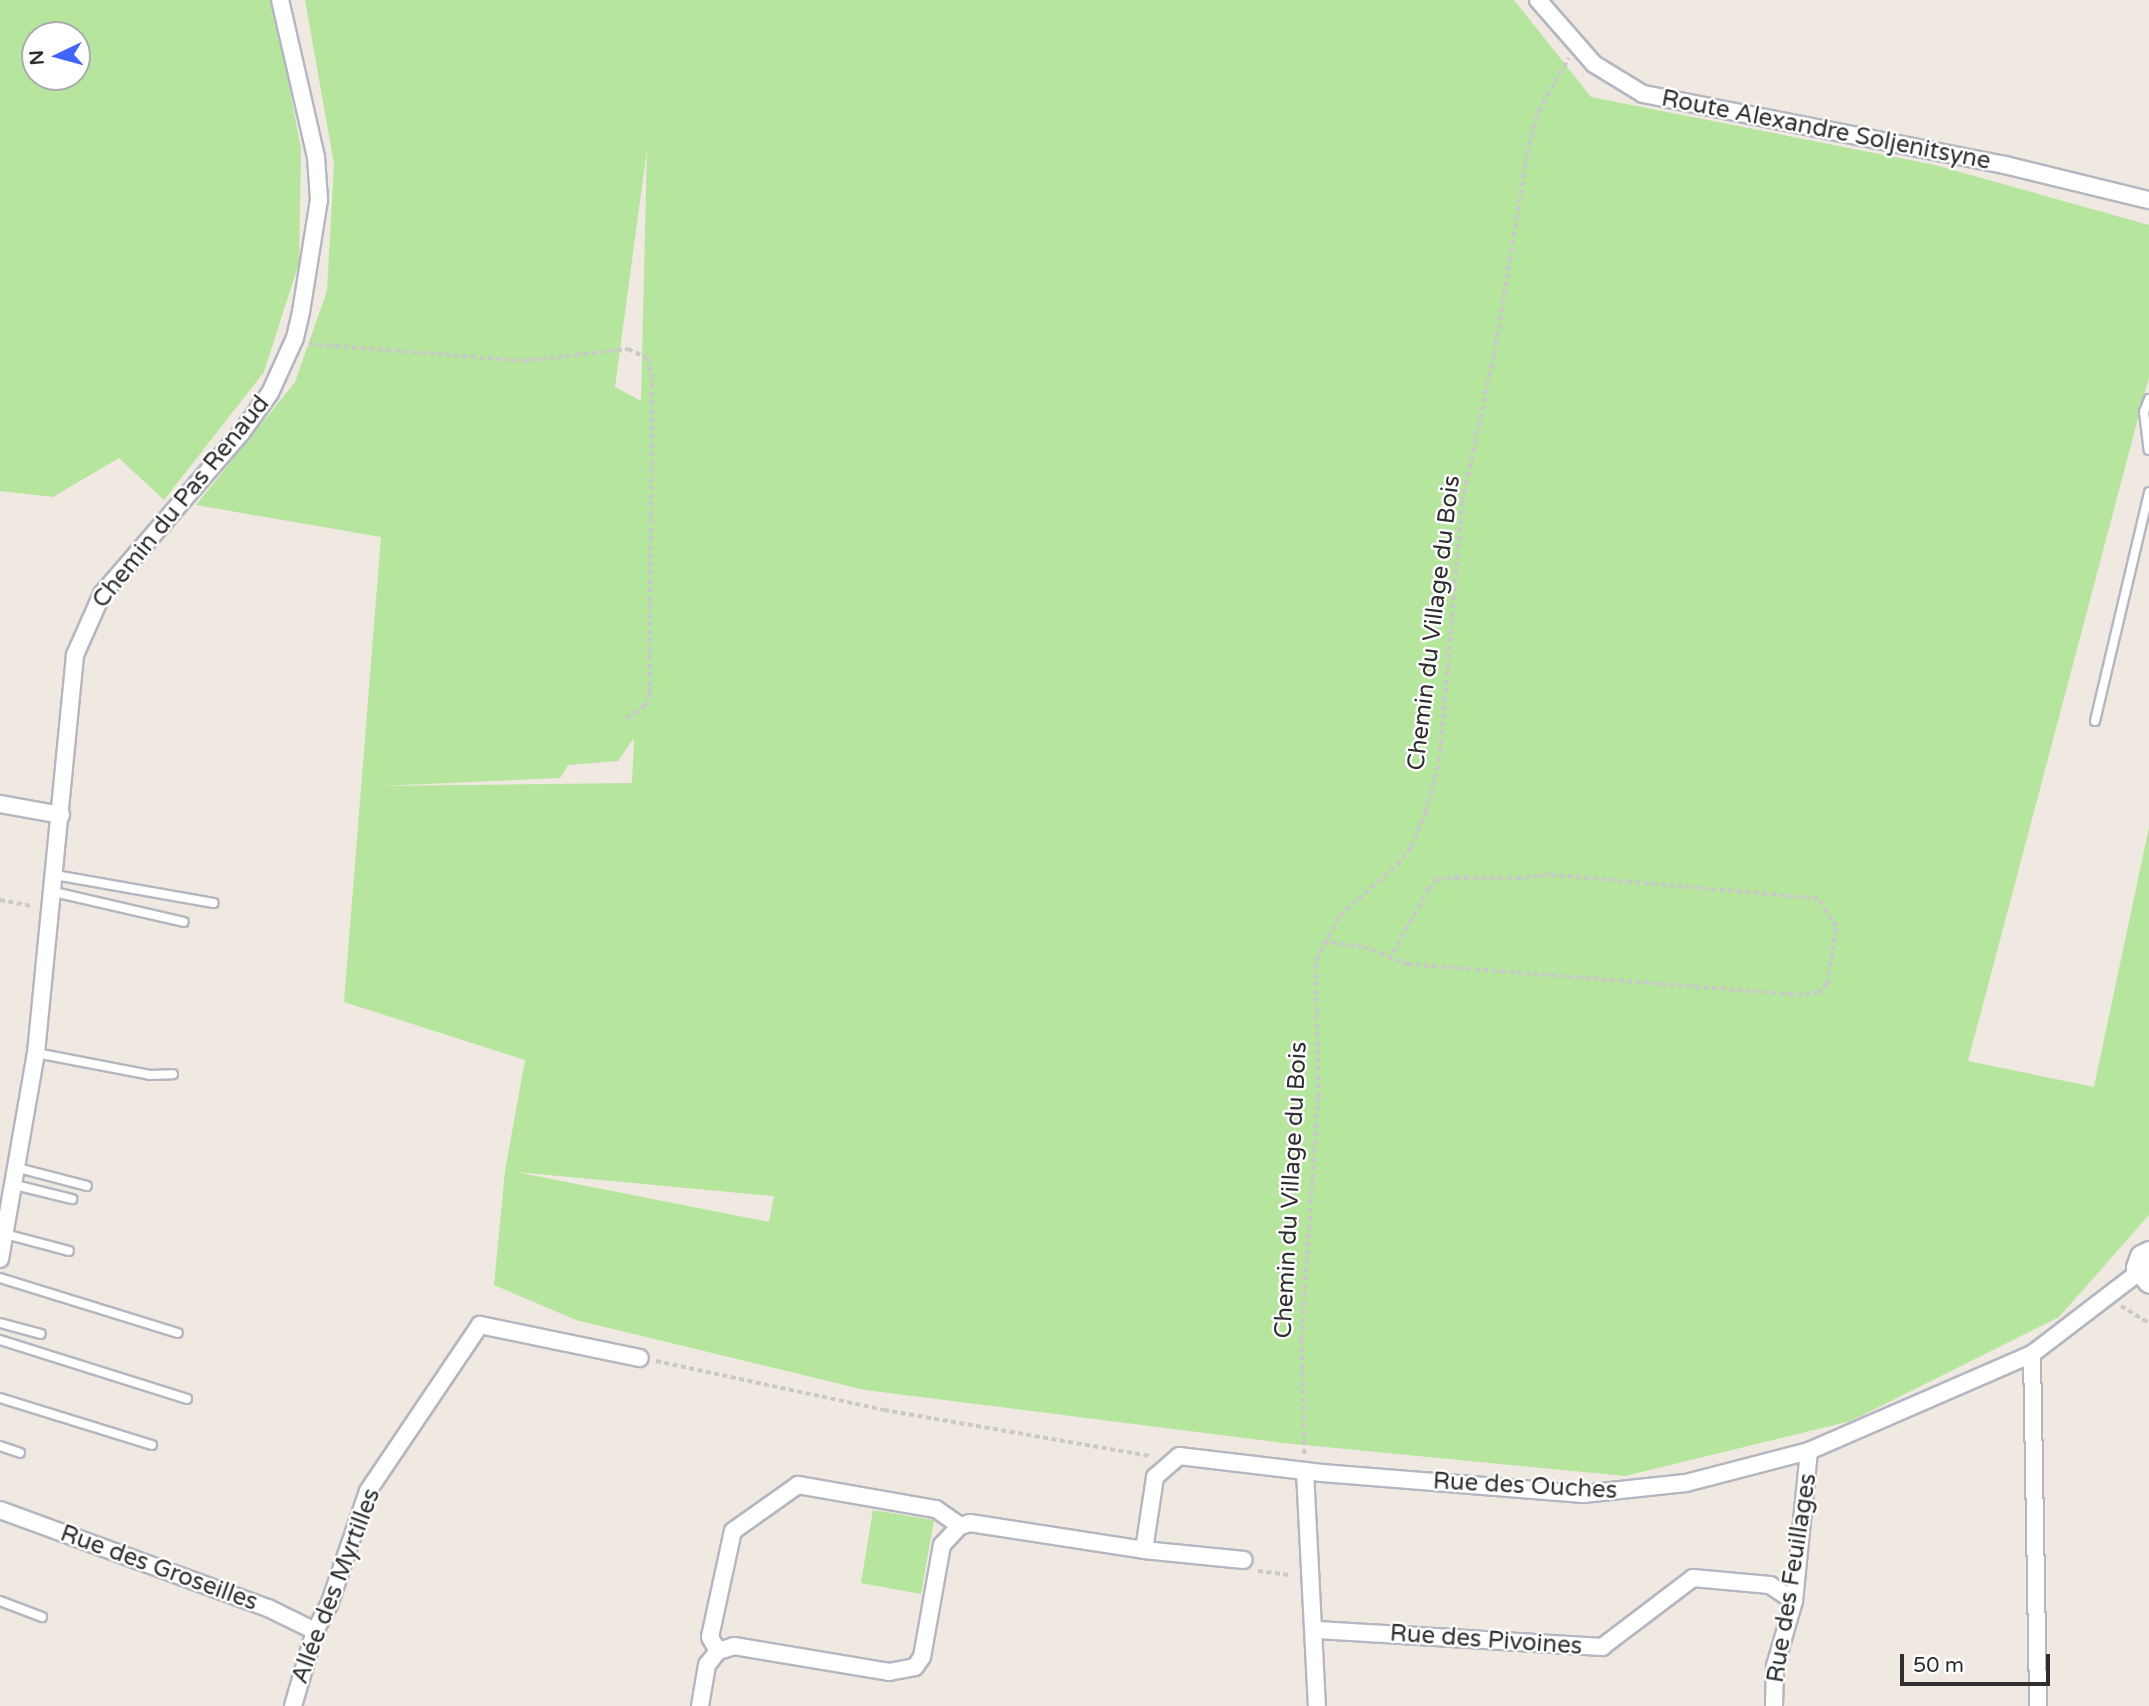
<!DOCTYPE html>
<html>
<head>
<meta charset="utf-8">
<style>
	body { margin:0 }
	#map { position:relative; width:2149px; height:1706px; overflow:hidden; background:#efe9e1; font-family:"Varela Round",sans-serif }
	div>[style] { position:absolute }
	[style*='--x'] { left:calc(var(--x)*1px); top:calc(var(--y)*1px); width:calc(var(--w)*1px); rotate:calc(var(--a)*1deg) }
	.green>* { inset:0; background:#b6e59e }
	.path>* { height:3.5px; margin-top:-1.75px; transform-origin:0; background:repeating-linear-gradient(90deg,#c9c9c9 0 5px,transparent 0 8.5px) }
	.roads { filter:drop-shadow(2px 0 #b4b7c1) drop-shadow(-2px 0 #b4b7c1) drop-shadow(0 2px #b4b7c1) drop-shadow(0 -2px #b4b7c1) }
	.service>* { height:8px; margin:-4px; padding:0 4px; transform-origin:4px; border-radius:4px; background:#fff }
	.minor>* { height:16px; margin:-8px; padding:0 8px; transform-origin:8px; border-radius:8px; background:#fff }
	.tertiary>* { height:21px; margin:-10.5px; padding:0 10.5px; transform-origin:10.5px; border-radius:10.5px; background:#fff }
	span { translate:-50% -50%; white-space:nowrap; text-align:center; line-height:1.15; -webkit-text-stroke:5px #fff; paint-order:stroke }
	.street-label { font-size:24px; color:#2e2e2e }
	.north { position:absolute; left:21px; top:21px; width:70px; height:70px; box-sizing:border-box; background:#fff; border:2px solid #ababab; border-radius:50%; rotate:265deg; font-size:19px; font-weight:700; line-height:28px; text-align:center; color:#2e2e2e }
	.north::after { content:''; display:block; margin:auto; width:24px; height:32px; background:#4264fb; clip-path:polygon(50% 0,100% 100%,50% 72%,0 100%) }
	.scale { position:absolute; left:1900px; top:1654px; width:150px; height:32px; box-sizing:border-box; border:4px solid #2e2e2e; border-top:0; padding-left:9px; font-size:21px; line-height:24px; white-space:nowrap; color:#2e2e2e; -webkit-text-stroke:5px #fff; paint-order:stroke }
</style>
</head>
<body>
<div id="map">
	<div class="green">
		<i style="clip-path:polygon(evenodd,0 0,273px 0,301px 149px,299px 263px,264px 372px,164px 500px,119px 458px,53px 497px,0 491px,0 0,35px 35px,77px 35px,77px 77px,35px 77px,35px 35px)"></i>
		<i style="clip-path:polygon(evenodd,305px 0,1514px 0,1591px 97px,1935px 165px,2149px 225px,2149px 377px,1968px 1061px,2094px 1087px,2149px 827px,2149px 1215px,2059px 1317px,1851px 1421px,1625px 1476px,1284px 1443px,865px 1390px,576px 1320px,494px 1285px,505px 1171px,525px 1060px,344px 1002px,381px 537px,196px 505px,295px 382px,327px 291px,334px 164px,305px 0,647px 149px,641px 400px,641px 401px,615px 387px,647px 149px,305px 0,634px 738px,632px 783px,380px 786px,560px 778px,568px 765px,618px 761px,634px 738px,305px 0,516px 1172px,773px 1196px,774px 1196px,769px 1222px,516px 1172px)"></i>
		<i style="clip-path:polygon(873px 1510px,934px 1520px,921px 1594px,861px 1583px)"></i>
	</div>
	<div class="path">
		<i style="--x:310;--y:344;--w:215;--a:4.5"></i>
		<i style="--x:524;--y:361;--w:105;--a:-6.6"></i>
		<i style="--x:628;--y:349;--w:21;--a:25"></i>
		<i style="--x:647;--y:358;--w:18;--a:74"></i>
		<i style="--x:652;--y:375;--w:319;--a:90.4"></i>
		<i style="--x:650;--y:694;--w:13;--a:113"></i>
		<i style="--x:645;--y:706;--w:24;--a:144"></i>
		<i style="--x:0;--y:900;--w:33;--a:11"></i>
		<i style="--x:1323;--y:941;--w:41;--a:8.3"></i>
		<i style="--x:1364;--y:947;--w:46;--a:21.6"></i>
		<i style="--x:1407;--y:964;--w:391;--a:4.5"></i>
		<i style="--x:1797;--y:995;--w:20;--a:-6"></i>
		<i style="--x:1817;--y:993;--w:13;--a:-42"></i>
		<i style="--x:1827;--y:984;--w:58;--a:-81"></i>
		<i style="--x:1836;--y:927;--w:33;--a:-123"></i>
		<i style="--x:1818;--y:899;--w:271;--a:-174.9"></i>
		<i style="--x:1548;--y:875;--w:28;--a:172"></i>
		<i style="--x:1520;--y:879;--w:62;--a:-179.1"></i>
		<i style="--x:1458;--y:878;--w:21;--a:175"></i>
		<i style="--x:1437;--y:880;--w:12;--a:132"></i>
		<i style="--x:1429;--y:889;--w:78;--a:119.2"></i>
		<i style="--x:2121;--y:1306;--w:33;--a:31"></i>
		<i style="--x:656;--y:1361;--w:233;--a:12.1"></i>
		<i style="--x:884;--y:1410;--w:270;--a:9.8"></i>
		<i style="--x:1304;--y:1454;--w:114;--a:-91.5"></i>
		<i style="--x:1301;--y:1340;--w:244;--a:-86"></i>
		<i style="--x:1318;--y:1097;--w:137;--a:-90.8"></i>
		<i style="--x:1316;--y:960;--w:50;--a:-62.4"></i>
		<i style="--x:1339;--y:916;--w:77;--a:-41.3"></i>
		<i style="--x:1397;--y:865;--w:23;--a:-52"></i>
		<i style="--x:1411;--y:847;--w:38;--a:-67"></i>
		<i style="--x:1426;--y:812;--w:53;--a:-75.7"></i>
		<i style="--x:1439;--y:761;--w:260;--a:-84.9"></i>
		<i style="--x:1462;--y:502;--w:151;--a:-77.8"></i>
		<i style="--x:1494;--y:354;--w:203;--a:-80.6"></i>
		<i style="--x:1527;--y:154;--w:44;--a:-75.7"></i>
		<i style="--x:1538;--y:111;--w:61;--a:-59.7"></i>
		<i style="--x:1258;--y:1571;--w:34;--a:7"></i>
	</div>
	<div class="roads">
		<div class="service">
			<i style="--x:2149;--y:399;--w:14;--a:111"></i>
			<i style="--x:2144;--y:412;--w:38;--a:83"></i>
			<i style="--x:2095;--y:721;--w:235;--a:-76.7"></i>
			<i style="--x:55;--y:875;--w:161;--a:10"></i>
			<i style="--x:54;--y:892;--w:133;--a:13"></i>
			<i style="--x:36;--y:1053;--w:116;--a:10.9"></i>
			<i style="--x:150;--y:1075;--w:23;--a:-2"></i>
			<i style="--x:18;--y:1168;--w:71;--a:14.6"></i>
			<i style="--x:15;--y:1185;--w:59;--a:13.8"></i>
			<i style="--x:5;--y:1234;--w:66;--a:14.9"></i>
			<i style="--x:0;--y:1278;--w:186;--a:17.2"></i>
			<i style="--x:0;--y:1323;--w:42;--a:15"></i>
			<i style="--x:0;--y:1340;--w:196;--a:17.5"></i>
			<i style="--x:0;--y:1398;--w:159;--a:17.2"></i>
			<i style="--x:0;--y:1446;--w:21;--a:19"></i>
			<i style="--x:0;--y:1601;--w:45;--a:20.9"></i>
		</div>
		<div class="minor">
			<i style="--x:1538;--y:0;--w:85;--a:48.8"></i>
			<i style="--x:1594;--y:64;--w:57;--a:31.5"></i>
			<i style="--x:1643;--y:94;--w:369;--a:11.1"></i>
			<i style="--x:2005;--y:165;--w:148;--a:13.7"></i>
			<i style="--x:0;--y:804;--w:62;--a:10.2"></i>
			<i style="--x:0;--y:1259;--w:209;--a:-80.1"></i>
			<i style="--x:36;--y:1053;--w:400;--a:-84.4"></i>
			<i style="--x:75;--y:655;--w:67;--a:-66.1"></i>
			<i style="--x:102;--y:594;--w:213;--a:-49.2"></i>
			<i style="--x:241;--y:433;--w:49;--a:-54.1"></i>
			<i style="--x:270;--y:393;--w:60;--a:-65.6"></i>
			<i style="--x:295;--y:338;--w:27;--a:-77"></i>
			<i style="--x:301;--y:312;--w:114;--a:-80.9"></i>
			<i style="--x:319;--y:199;--w:42;--a:-94.1"></i>
			<i style="--x:316;--y:157;--w:161;--a:-102.9"></i>
			<i style="--x:2032;--y:1354;--w:352;--a:89"></i>
			<i style="--x:1305;--y:1471;--w:235;--a:87.1"></i>
			<i style="--x:0;--y:1510;--w:285;--a:20.1"></i>
			<i style="--x:268;--y:1608;--w:52;--a:26.1"></i>
			<i style="--x:1144;--y:1550;--w:100;--a:5.7"></i>
			<i style="--x:1317;--y:1630;--w:286;--a:3.4"></i>
			<i style="--x:1602;--y:1647;--w:114;--a:-37.2"></i>
			<i style="--x:1693;--y:1578;--w:77;--a:5.2"></i>
			<i style="--x:1770;--y:1585;--w:29;--a:34"></i>
			<i style="--x:718;--y:1651;--w:16;--a:-120"></i>
			<i style="--x:710;--y:1637;--w:108;--a:-77.8"></i>
			<i style="--x:733;--y:1531;--w:80;--a:-35.3"></i>
			<i style="--x:798;--y:1485;--w:140;--a:9.9"></i>
			<i style="--x:936;--y:1509;--w:29;--a:35"></i>
			<i style="--x:293;--y:1706;--w:78;--a:-73.7"></i>
			<i style="--x:315;--y:1631;--w:30;--a:-62"></i>
			<i style="--x:329;--y:1605;--w:120;--a:-71.1"></i>
			<i style="--x:368;--y:1491;--w:200;--a:-56"></i>
			<i style="--x:480;--y:1325;--w:163;--a:11.7"></i>
			<i style="--x:700;--y:1706;--w:42;--a:-80.3"></i>
			<i style="--x:707;--y:1665;--w:18;--a:-52"></i>
			<i style="--x:718;--y:1651;--w:17;--a:-17"></i>
			<i style="--x:734;--y:1646;--w:157;--a:9.5"></i>
			<i style="--x:889;--y:1672;--w:26;--a:-11"></i>
			<i style="--x:915;--y:1667;--w:12;--a:-55"></i>
			<i style="--x:922;--y:1657;--w:114;--a:-79.9"></i>
			<i style="--x:942;--y:1545;--w:26;--a:-47"></i>
			<i style="--x:960;--y:1526;--w:10;--a:-17"></i>
			<i style="--x:970;--y:1523;--w:176;--a:8.8"></i>
			<i style="--x:1144;--y:1550;--w:74;--a:-81.4"></i>
			<i style="--x:1155;--y:1477;--w:32;--a:-41"></i>
			<i style="--x:1179;--y:1456;--w:144;--a:6.8"></i>
			<i style="--x:1322;--y:1473;--w:262;--a:4.6"></i>
			<i style="--x:1583;--y:1494;--w:104;--a:-6.1"></i>
			<i style="--x:1686;--y:1483;--w:127;--a:-14.6"></i>
			<i style="--x:1809;--y:1451;--w:243;--a:-23.5"></i>
			<i style="--x:2032;--y:1354;--w:133;--a:-37.4"></i>
			<i style="--x:1774;--y:1706;--w:40;--a:-88.6"></i>
			<i style="--x:1775;--y:1666;--w:68;--a:-73.7"></i>
			<i style="--x:1794;--y:1601;--w:151;--a:-84.3"></i>
		</div>
		<div class="tertiary">
			<i style="--x:2149;--y:1252;--w:9;--a:153"></i>
			<i style="--x:2141;--y:1256;--w:12;--a:110"></i>
			<i style="--x:2137;--y:1267;--w:19;--a:51"></i>
		</div>
	</div>
	<div class="street-label">
		<span style="left:1826px;top:130px;rotate:11deg">Route Alexandre Soljenitsyne</span>
		<span style="left:181px;top:502px;rotate:-51deg">Chemin du Pas Renaud</span>
		<span style="left:1434px;top:623px;rotate:-83deg">Chemin du Village du Bois</span>
		<span style="left:1291px;top:1190px;rotate:-87deg">Chemin du Village du Bois</span>
		<span style="left:1525px;top:1486px;rotate:3deg">Rue des Ouches</span>
		<span style="left:159px;top:1568px;rotate:20deg">Rue des Groseilles</span>
		<span style="left:1792px;top:1578px;rotate:-81deg">Rue des Feuillages</span>
		<span style="left:336px;top:1586px;rotate:-69deg">Allée des Myrtilles</span>
		<span style="left:1486px;top:1640px;rotate:4deg">Rue des Pivoines</span>
	</div>
	<div class="north">N</div>
	<div class="scale">50 m</div>
</div>
</body>
</html>
